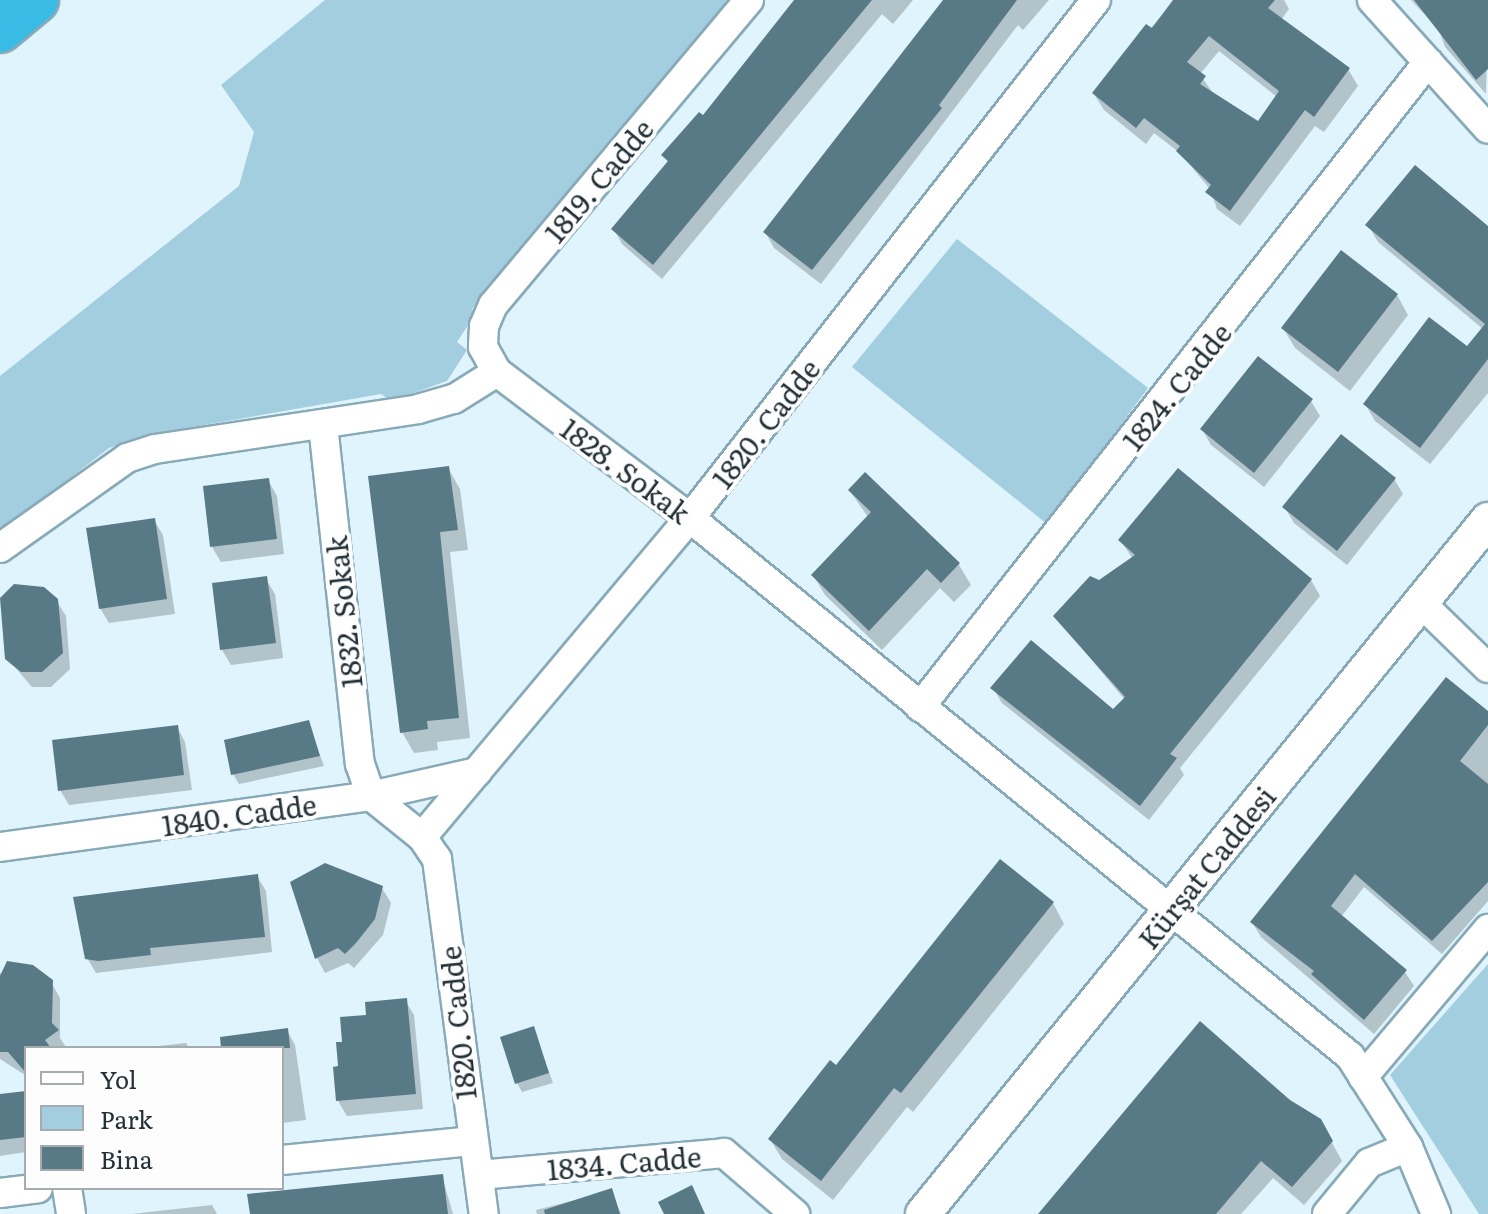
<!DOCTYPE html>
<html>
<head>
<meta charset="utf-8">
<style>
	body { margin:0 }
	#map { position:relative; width:1488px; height:1214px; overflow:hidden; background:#dff4fd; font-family:Literata,serif }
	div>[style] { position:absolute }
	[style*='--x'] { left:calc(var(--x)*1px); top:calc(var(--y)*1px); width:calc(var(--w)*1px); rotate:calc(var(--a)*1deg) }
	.green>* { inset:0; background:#a3cedf }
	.shadow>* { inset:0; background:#0003 }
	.building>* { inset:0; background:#587986 }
	.roads { filter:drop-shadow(2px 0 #88aab8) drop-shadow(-2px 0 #88aab8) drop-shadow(0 2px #88aab8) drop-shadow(0 -2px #88aab8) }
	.minor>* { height:28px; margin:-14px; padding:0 14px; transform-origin:14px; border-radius:14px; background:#fff }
	.tertiary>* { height:34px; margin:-17px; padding:0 17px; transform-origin:17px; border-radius:17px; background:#fff }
	.motorway>* { height:44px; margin:-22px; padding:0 22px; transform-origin:22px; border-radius:22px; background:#38bbe5 }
	span { translate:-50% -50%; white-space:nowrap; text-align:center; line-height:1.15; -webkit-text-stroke:8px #fdfdfd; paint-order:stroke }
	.street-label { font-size:28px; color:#233137 }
	.legend { position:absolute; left:24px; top:1046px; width:260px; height:144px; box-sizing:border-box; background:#fdfdfd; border:2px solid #a6abae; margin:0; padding:10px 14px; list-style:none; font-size:24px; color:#233137 }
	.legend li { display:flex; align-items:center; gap:16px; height:40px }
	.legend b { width:40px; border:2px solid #a6abae }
</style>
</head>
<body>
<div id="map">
	<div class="green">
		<i style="clip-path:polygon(325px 0,728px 0,472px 309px,476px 313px,457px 342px,467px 350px,447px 381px,391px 401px,381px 394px,147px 435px,109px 448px,0 532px,0 376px,239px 186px,254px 132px,221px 85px)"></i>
		<i style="clip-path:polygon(957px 239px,1148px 388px,1047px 524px,852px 367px)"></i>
		<i style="clip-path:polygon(1488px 964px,1488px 1214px,1479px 1214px,1390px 1075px)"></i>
	</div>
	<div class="shadow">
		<i style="clip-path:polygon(797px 0,913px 0,893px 24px,882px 14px,662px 279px,622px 244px,614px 229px,669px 164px,664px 156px,704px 118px)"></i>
		<i style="clip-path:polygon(946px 0,1049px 0,1023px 30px,1018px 25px,821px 284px,774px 248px,765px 232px)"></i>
		<i style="clip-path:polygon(evenodd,1175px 0,1284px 0,1289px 9px,1281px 20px,1348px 69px,1358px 86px,1324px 132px,1315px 126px,1240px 226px,1217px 209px,1210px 189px,1180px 153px,1154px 133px,1146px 144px,1104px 110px,1094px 94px,1175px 0,1219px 51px,1277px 97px,1259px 124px,1214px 95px,1200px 74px,1219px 51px)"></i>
		<i style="clip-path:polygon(1411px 0,1488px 4px,1486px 94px,1445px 47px,1439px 30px)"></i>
		<i style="clip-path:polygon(1368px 225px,1488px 231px,1488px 393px,1430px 464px,1375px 421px,1365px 404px,1468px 349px,1483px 329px,1378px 242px)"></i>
		<i style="clip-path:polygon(1397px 295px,1408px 315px,1350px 391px,1295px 348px,1283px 328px)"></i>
		<i style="clip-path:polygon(1311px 401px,1320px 416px,1264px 487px,1211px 445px,1202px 429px)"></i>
		<i style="clip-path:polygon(448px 468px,460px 489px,468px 550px,450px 552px,470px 738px,437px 742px,438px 750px,414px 753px,402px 732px)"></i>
		<i style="clip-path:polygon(865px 475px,959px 565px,971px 585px,954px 602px,940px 588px,882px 650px,825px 595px,813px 575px,868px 517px,850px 491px)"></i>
		<i style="clip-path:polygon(1394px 479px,1403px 494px,1347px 565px,1294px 523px,1285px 508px)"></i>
		<i style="clip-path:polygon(268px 480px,277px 496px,284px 554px,221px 562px,212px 547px)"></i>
		<i style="clip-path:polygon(154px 520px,163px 535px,175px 614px,109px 623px,100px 608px)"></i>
		<i style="clip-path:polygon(1120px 540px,1311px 580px,1320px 596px,1180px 768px,1184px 775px,1149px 820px,1002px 703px,993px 688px,1113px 712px,1125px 700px,1055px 616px,1133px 559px)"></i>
		<i style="clip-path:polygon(266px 579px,275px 594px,283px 658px,231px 665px,222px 650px)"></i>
		<i style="clip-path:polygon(56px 600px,66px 616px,70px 669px,51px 687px,32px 687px,7px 658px)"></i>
		<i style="clip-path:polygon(1488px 714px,1488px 901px,1442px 954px,1364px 887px,1341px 917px,1405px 972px,1414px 986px,1374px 1034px,1261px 937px,1252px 922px)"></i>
		<i style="clip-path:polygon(308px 722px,324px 766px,239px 784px,233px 774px)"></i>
		<i style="clip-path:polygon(177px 727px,185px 742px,192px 790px,69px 805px,60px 790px)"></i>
		<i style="clip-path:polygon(257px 876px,266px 891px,272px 952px,96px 973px,87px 958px)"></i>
		<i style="clip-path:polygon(382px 888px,391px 903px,383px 935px,354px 968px,348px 963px,325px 973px,317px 958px)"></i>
		<i style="clip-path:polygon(1053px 903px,1064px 924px,913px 1112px,907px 1107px,833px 1200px,782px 1159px,770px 1139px,836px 1067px)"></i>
		<i style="clip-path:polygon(0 973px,51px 982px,60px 998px,60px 1038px,66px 1047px,26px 1048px,25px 1075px,0 1059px)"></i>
		<i style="clip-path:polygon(405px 1000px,414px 1015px,423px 1109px,347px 1116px,338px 1101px,344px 1043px,368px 1016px)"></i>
		<i style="clip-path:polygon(533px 1028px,553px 1083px,522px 1092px,517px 1083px)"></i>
		<i style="clip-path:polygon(287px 1030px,295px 1045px,306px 1120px,282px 1123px,282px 1048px,246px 1048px)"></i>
		<i style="clip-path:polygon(186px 1043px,189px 1048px,140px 1048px)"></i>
		<i style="clip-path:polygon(26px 1093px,26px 1152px,0 1156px,0 1096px)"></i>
		<i style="clip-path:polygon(1331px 1141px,1342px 1161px,1304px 1205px,1273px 1178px,1241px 1214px,1039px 1214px)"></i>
		<i style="clip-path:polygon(442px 1176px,453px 1214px,252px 1214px)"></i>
		<i style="clip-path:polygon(611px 1191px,621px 1214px,537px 1214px,536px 1210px)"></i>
		<i style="clip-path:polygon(212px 1205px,217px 1214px,131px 1214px)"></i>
	</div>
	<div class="building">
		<i style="clip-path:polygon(794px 0,872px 0,653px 265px,611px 229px,668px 161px,661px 155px,699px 112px,703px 115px)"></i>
		<i style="clip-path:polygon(943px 0,1017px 0,939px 105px,942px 108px,812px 270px,763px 232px)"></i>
		<i style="clip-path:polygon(evenodd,1173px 0,1275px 0,1268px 8px,1350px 68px,1314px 117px,1305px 110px,1230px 211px,1205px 192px,1211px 185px,1176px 151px,1180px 146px,1144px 118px,1136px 128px,1092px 93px,1146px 24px,1152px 28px,1173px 0,1209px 36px,1279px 91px,1258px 121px,1200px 84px,1206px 76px,1187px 62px,1209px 36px)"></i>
		<i style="clip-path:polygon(1414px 0,1488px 0,1488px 69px,1476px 80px)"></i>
		<i style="clip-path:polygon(1415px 165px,1488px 226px,1488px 359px,1420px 448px,1363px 404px,1429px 317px,1467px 346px,1485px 324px,1365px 225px)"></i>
		<i style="clip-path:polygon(1341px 250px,1398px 294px,1338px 372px,1281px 328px)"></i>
		<i style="clip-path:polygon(1258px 356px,1313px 399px,1254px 473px,1200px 429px)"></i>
		<i style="clip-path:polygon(1341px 434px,1396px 478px,1337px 551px,1282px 507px)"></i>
		<i style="clip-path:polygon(449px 466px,458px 530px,440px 532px,459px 718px,427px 721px,428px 729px,400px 733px,368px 476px)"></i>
		<i style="clip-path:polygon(1178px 468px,1312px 579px,1170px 754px,1177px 758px,1140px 806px,990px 688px,1031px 640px,1113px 709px,1125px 697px,1053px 616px,1090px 576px,1099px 580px,1135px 555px,1118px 540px)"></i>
		<i style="clip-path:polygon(865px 472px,960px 563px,941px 583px,927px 569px,869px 631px,811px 575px,871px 512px,848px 490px)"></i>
		<i style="clip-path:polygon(269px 478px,277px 539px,210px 547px,203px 486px)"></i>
		<i style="clip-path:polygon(155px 518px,167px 599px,99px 609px,86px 528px)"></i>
		<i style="clip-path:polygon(267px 576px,276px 643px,220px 650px,212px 583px)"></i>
		<i style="clip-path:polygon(14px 584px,44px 587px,58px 599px,63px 653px,42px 672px,21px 672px,5px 659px,0 598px)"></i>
		<i style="clip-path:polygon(1446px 677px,1488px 711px,1488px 725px,1460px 761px,1488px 784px,1488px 882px,1432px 941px,1355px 874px,1331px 906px,1407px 970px,1364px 1020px,1311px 974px,1314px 971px,1250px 922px)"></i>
		<i style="clip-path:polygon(309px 720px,320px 756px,231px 775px,224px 740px)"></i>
		<i style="clip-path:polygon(178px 725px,184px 775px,58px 791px,52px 740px)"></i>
		<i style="clip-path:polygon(1000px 859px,1054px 902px,901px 1093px,894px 1088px,821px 1181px,768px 1139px,830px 1060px,836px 1065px)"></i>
		<i style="clip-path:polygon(325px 863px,383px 886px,375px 919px,356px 943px,345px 954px,338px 948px,315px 959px,290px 882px)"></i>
		<i style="clip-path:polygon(258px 874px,265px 937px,150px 948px,151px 955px,98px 961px,85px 959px,73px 897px)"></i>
		<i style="clip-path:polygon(7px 961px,33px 965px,53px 980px,52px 1023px,59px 1030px,45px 1040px,51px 1048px,26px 1048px,26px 1073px,8px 1052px,0 1052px,0 976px)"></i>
		<i style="clip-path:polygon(407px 998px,416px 1094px,336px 1101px,333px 1067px,338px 1066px,336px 1042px,342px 1042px,340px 1017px,366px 1015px,365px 1002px)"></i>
		<i style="clip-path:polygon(1200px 1021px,1290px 1100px,1321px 1119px,1333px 1141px,1292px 1187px,1261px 1161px,1216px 1214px,1038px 1214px)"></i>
		<i style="clip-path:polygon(534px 1026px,549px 1073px,515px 1084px,500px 1037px)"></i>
		<i style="clip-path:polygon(288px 1028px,290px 1048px,221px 1048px,220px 1037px)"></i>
		<i style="clip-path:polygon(26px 1091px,26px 1137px,0 1140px,0 1094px)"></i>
		<i style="clip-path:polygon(443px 1174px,448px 1214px,250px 1214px,247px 1194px)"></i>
		<i style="clip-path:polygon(692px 1185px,705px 1214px,664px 1214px,658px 1202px)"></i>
		<i style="clip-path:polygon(612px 1188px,620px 1214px,545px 1214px,544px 1210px)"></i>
	</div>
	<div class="roads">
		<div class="minor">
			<i style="--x:749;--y:0;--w:398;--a:130"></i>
			<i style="--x:493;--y:305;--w:23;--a:113"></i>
			<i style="--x:484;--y:326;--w:21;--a:93"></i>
			<i style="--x:483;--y:347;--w:29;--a:61"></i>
			<i style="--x:497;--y:372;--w:242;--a:37.1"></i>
			<i style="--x:690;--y:518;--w:851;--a:39.19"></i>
			<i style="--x:1350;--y:1056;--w:108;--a:57.5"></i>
			<i style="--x:1408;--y:1147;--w:73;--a:67.3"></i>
			<i style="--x:1372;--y:0;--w:173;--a:48"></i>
			<i style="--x:323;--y:425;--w:341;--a:83.8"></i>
			<i style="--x:360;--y:764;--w:34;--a:71"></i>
			<i style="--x:371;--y:796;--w:65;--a:38.8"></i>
			<i style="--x:422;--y:837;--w:27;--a:56"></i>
			<i style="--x:437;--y:859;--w:358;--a:82.5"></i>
			<i style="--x:0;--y:548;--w:156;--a:-35.3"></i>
			<i style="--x:127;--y:458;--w:29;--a:-18"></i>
			<i style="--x:155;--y:449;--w:266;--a:-8.6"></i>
			<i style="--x:418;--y:409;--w:37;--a:-16"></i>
			<i style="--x:454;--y:399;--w:51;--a:-32.1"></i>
			<i style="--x:1419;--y:601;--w:96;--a:44.2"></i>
			<i style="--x:920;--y:707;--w:821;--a:-51.78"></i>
			<i style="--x:422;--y:837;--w:417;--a:-50"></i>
			<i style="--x:690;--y:518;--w:658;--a:-51.91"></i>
			<i style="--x:0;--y:847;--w:374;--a:-7.8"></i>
			<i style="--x:371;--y:796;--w:109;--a:-12.8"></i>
			<i style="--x:1363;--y:1077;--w:194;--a:-49.8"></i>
			<i style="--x:282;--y:1160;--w:190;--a:-5.7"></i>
			<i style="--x:479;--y:1175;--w:246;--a:-5.1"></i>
			<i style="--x:724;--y:1153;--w:94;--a:40.7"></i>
			<i style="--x:67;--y:1188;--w:26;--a:81"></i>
			<i style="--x:0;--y:1193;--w:38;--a:-7"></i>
			<i style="--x:1327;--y:1214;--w:66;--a:-50.5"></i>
			<i style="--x:1369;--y:1163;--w:42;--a:-22.3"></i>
		</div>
		<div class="tertiary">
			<i style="--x:923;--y:1214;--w:895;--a:-50.85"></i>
		</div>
		<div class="motorway">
			<i style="--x:0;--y:30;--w:47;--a:-39.8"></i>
		</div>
	</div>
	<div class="street-label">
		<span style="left:598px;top:180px;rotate:-50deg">1819. Cadde</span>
		<span style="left:1176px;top:386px;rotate:-51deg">1824. Cadde</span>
		<span style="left:765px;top:423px;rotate:-52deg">1820. Cadde</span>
		<span style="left:626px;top:470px;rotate:37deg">1828. Sokak</span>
		<span style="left:343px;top:612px;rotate:-96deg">1832. Sokak</span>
		<span style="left:239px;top:814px;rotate:-8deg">1840. Cadde</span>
		<span style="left:1206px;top:867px;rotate:-51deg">Kürşat Caddesi</span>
		<span style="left:457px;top:1023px;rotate:-96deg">1820. Cadde</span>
		<span style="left:624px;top:1162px;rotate:-5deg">1834. Cadde</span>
	</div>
	<ul class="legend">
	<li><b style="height:10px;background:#fff"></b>Yol</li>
	<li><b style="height:22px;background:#a3cedf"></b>Park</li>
	<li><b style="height:22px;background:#587986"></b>Bina</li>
	</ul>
</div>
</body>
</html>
